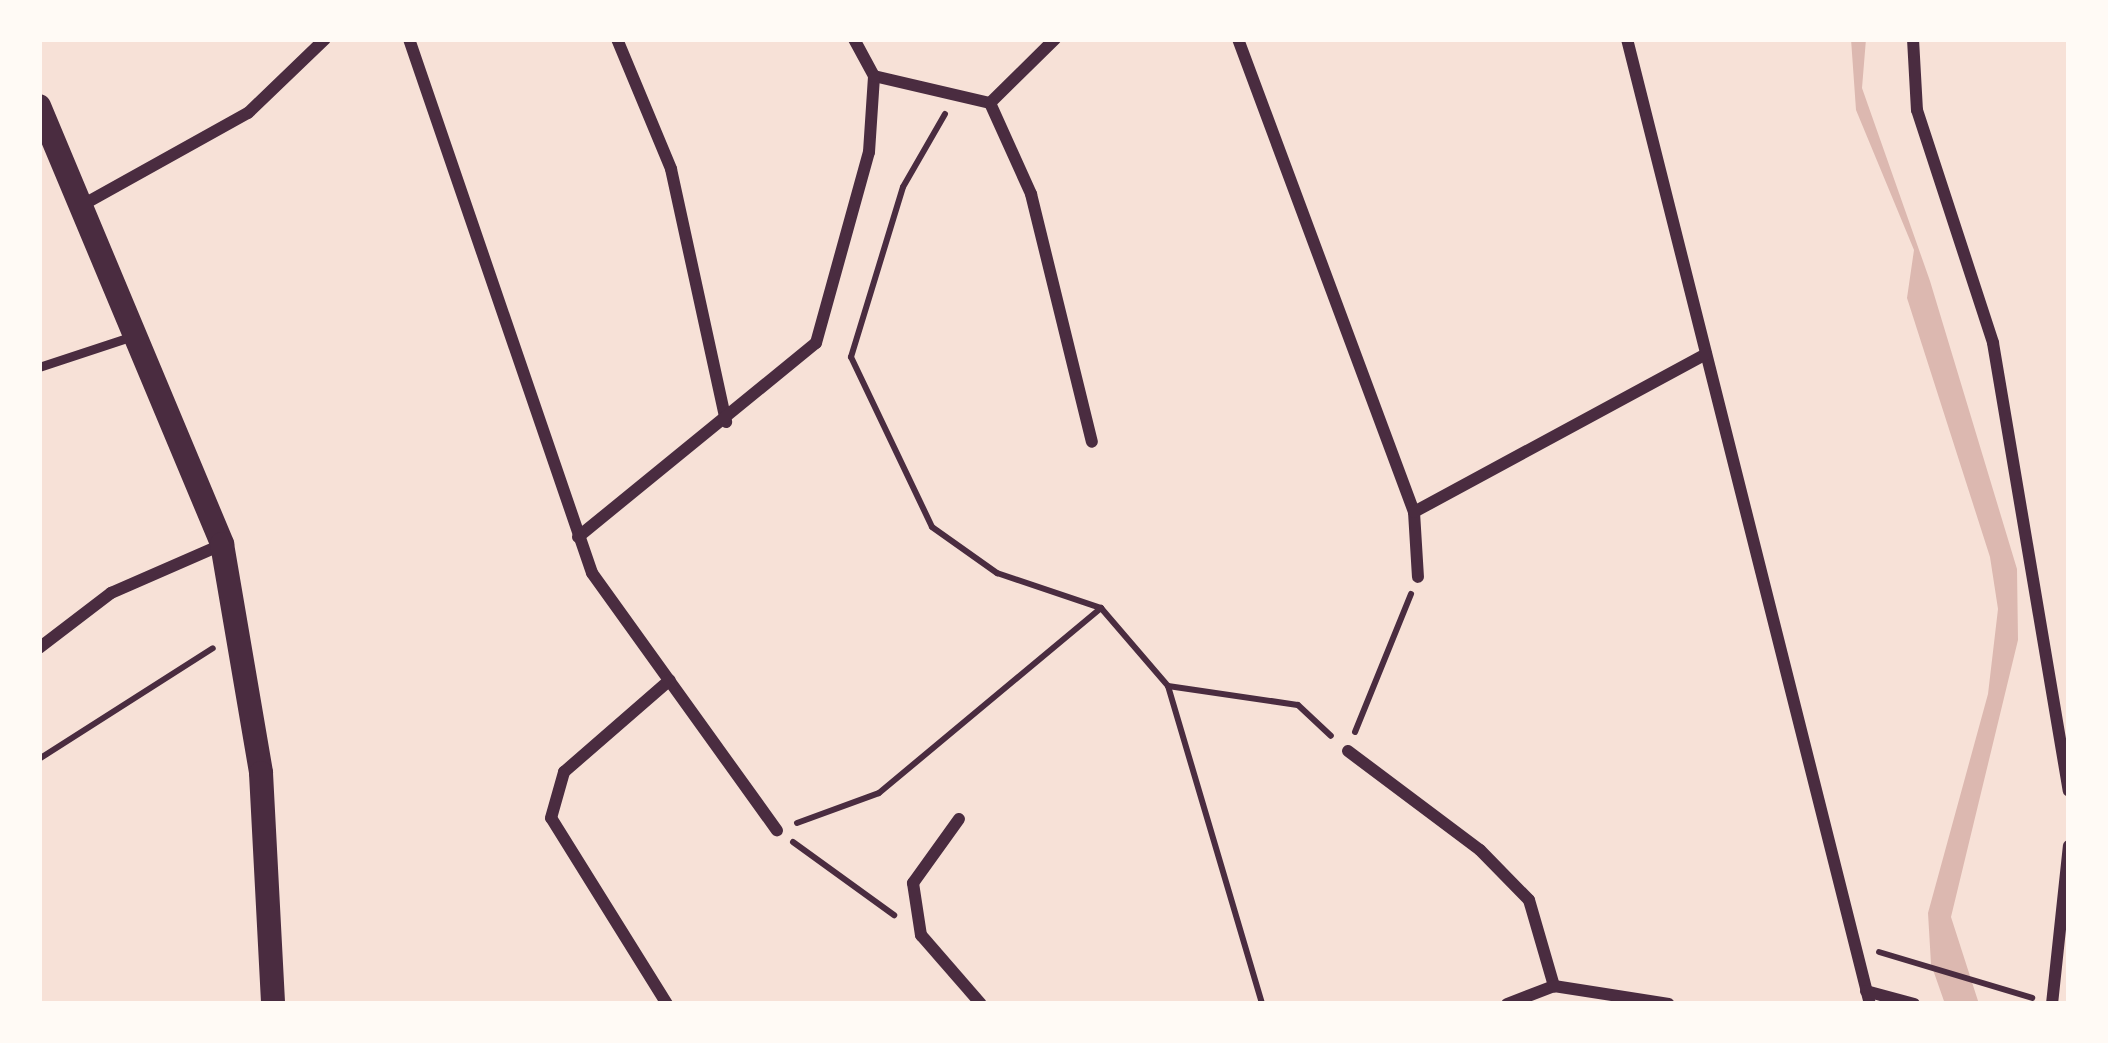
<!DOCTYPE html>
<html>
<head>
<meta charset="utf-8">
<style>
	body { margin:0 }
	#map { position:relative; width:2108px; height:1043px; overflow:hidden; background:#f7e1d7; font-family:Georgia,serif }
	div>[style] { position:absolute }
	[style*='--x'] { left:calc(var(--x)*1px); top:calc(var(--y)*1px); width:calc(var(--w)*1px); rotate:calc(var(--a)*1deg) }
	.water>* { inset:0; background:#dcb8b0 }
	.path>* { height:6px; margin:-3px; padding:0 3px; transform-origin:3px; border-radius:3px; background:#4a2c40 }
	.service>* { height:9px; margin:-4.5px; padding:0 4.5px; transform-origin:4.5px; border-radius:4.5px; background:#4a2c40 }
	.minor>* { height:12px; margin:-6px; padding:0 6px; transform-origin:6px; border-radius:6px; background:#4a2c40 }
	.secondary>* { height:24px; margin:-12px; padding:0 12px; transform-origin:12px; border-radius:12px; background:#4a2c40 }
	span { translate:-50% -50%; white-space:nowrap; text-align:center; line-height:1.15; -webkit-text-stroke:10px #fffaf5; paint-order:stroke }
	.frame { position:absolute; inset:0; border:42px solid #fffaf5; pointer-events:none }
</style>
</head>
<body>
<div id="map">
	<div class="water">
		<i style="clip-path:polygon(1851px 39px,1866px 39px,1862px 88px,1930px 281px,2017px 569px,2018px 640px,1951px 917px,1979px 1004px,1945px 1004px,1931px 964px,1928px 913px,1988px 694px,1998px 609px,1990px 557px,1907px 298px,1914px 250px,1856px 110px)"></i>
	</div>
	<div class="path">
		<i style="--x:945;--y:114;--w:84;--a:119.9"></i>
		<i style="--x:903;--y:187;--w:178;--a:107"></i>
		<i style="--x:851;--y:357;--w:188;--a:64.5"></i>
		<i style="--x:932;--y:527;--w:80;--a:35.3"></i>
		<i style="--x:997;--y:573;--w:110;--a:18.6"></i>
		<i style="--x:1101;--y:608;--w:103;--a:49.3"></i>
		<i style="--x:1168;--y:686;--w:332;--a:73.5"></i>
		<i style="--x:1168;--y:686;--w:131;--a:8.3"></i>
		<i style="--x:1298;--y:705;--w:45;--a:43.2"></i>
		<i style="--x:1355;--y:732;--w:149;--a:-67.9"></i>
		<i style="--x:39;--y:759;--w:206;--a:-32.5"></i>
		<i style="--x:797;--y:823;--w:87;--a:-20.1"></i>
		<i style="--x:879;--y:793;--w:289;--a:-39.8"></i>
		<i style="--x:793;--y:842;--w:125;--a:35.9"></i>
		<i style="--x:1879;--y:952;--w:160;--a:16.7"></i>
	</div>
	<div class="service">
		<i style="--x:39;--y:367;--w:99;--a:-18.3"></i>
	</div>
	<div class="minor">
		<i style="--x:409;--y:39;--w:564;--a:71.08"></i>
		<i style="--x:592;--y:573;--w:317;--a:54.3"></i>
		<i style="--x:617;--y:39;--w:141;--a:67.4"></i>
		<i style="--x:671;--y:169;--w:259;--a:77.7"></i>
		<i style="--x:1238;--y:39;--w:505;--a:69.59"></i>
		<i style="--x:1414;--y:512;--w:65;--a:86.5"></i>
		<i style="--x:1627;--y:39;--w:995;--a:75.87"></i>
		<i style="--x:1913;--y:39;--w:71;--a:86.8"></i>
		<i style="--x:1917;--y:110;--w:245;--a:71.9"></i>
		<i style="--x:1993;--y:343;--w:454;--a:80.4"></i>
		<i style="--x:874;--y:76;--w:119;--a:13.1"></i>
		<i style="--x:990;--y:103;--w:91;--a:-44.6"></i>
		<i style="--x:990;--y:103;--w:100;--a:65.7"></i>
		<i style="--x:1031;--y:194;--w:255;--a:76.2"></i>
		<i style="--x:86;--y:203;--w:185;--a:-29.1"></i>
		<i style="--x:248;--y:113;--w:107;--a:-43.9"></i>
		<i style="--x:1414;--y:512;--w:332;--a:-28.4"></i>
		<i style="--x:578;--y:537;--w:307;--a:-39.2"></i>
		<i style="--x:816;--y:343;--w:198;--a:-74.5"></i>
		<i style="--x:869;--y:152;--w:76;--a:-86.2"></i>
		<i style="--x:874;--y:76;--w:42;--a:-118.4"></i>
		<i style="--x:39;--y:648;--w:91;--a:-37.4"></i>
		<i style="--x:111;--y:593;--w:120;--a:-23.6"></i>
		<i style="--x:1348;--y:751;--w:165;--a:36.9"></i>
		<i style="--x:1480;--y:850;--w:70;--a:45.6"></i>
		<i style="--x:1529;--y:900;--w:90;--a:73.8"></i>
		<i style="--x:959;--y:819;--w:79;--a:125.7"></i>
		<i style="--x:913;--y:883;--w:53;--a:81.3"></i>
		<i style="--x:921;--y:935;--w:91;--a:49"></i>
		<i style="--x:1866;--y:991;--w:50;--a:15.2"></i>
		<i style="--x:667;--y:1004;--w:219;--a:-121.9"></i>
		<i style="--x:551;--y:818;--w:48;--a:-74.2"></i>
		<i style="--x:564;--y:772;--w:140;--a:-41"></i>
		<i style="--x:1507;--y:1004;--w:50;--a:-21"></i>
		<i style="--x:1554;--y:986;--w:116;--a:8.9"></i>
		<i style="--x:2052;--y:1004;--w:159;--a:-83.9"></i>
	</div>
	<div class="secondary">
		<i style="--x:39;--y:106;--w:475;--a:67.3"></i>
		<i style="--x:222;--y:544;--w:232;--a:80.3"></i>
		<i style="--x:261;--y:773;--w:231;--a:87"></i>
	</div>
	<div class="frame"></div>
</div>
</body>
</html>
